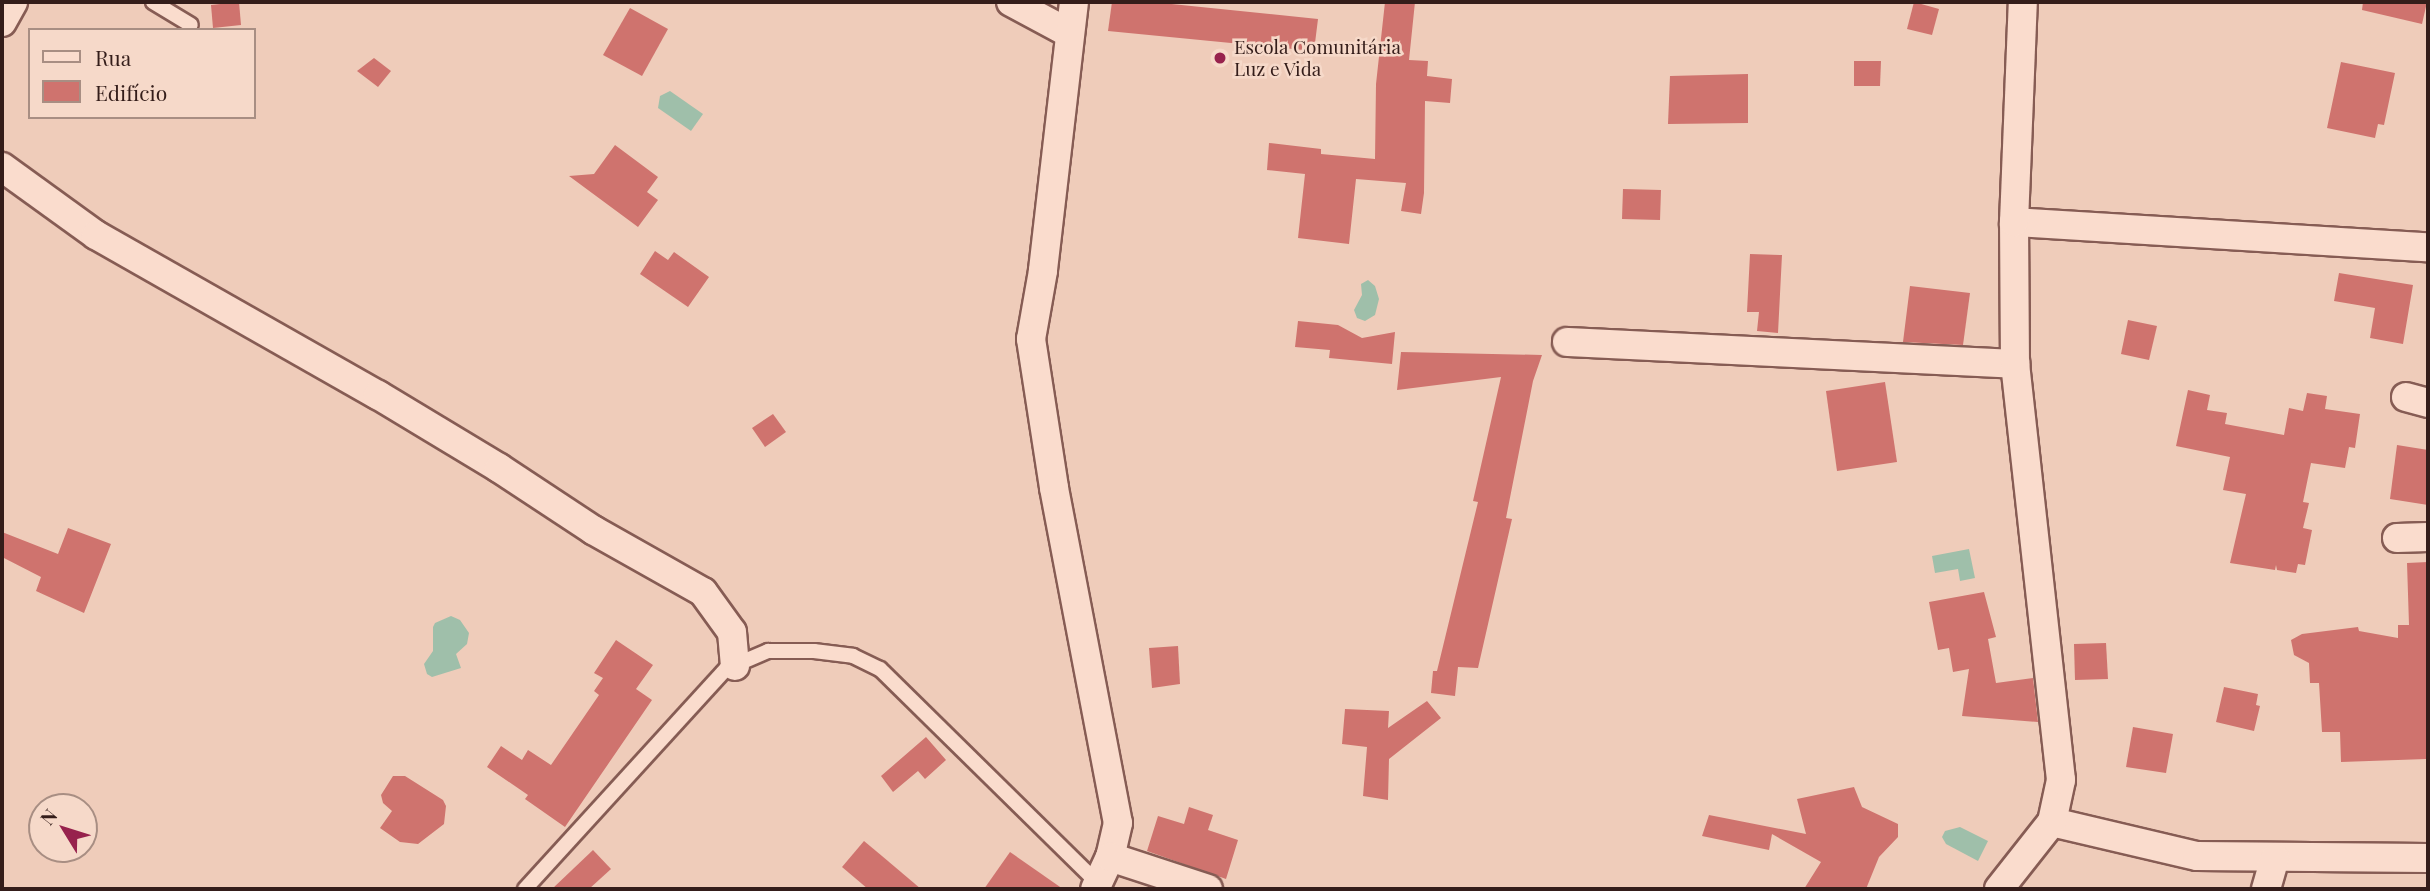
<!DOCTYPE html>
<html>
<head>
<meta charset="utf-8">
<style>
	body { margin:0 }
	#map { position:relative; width:2430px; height:891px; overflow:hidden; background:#efccba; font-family:"Playfair Display",serif }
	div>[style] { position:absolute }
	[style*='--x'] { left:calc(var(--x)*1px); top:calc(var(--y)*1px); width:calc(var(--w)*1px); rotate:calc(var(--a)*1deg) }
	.water>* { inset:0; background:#9fbfaa }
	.building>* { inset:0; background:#cf736e }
	.roads { filter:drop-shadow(2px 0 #865c54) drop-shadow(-2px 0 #865c54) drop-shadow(0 2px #865c54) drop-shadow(0 -2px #865c54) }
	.lane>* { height:14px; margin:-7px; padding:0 7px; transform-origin:7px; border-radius:7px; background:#fadccd }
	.street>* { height:28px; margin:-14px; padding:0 14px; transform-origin:14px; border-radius:14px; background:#fadccd }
	.dots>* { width:19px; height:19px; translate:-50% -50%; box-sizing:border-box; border:4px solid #f6d9c9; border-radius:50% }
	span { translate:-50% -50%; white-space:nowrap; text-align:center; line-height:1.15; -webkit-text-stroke:5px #f6d9c9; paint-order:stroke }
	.poi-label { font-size:19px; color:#341d1a }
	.left { translate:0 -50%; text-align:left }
	.frame { position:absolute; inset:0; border:4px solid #341d1a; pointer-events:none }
	.legend { position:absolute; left:28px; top:28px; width:228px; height:91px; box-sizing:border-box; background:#f6d9c9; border:2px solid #a88e83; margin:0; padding:9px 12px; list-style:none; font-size:21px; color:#341d1a }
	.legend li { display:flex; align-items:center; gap:14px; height:35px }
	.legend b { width:35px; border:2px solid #a88e83 }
	.north { position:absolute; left:28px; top:793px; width:70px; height:70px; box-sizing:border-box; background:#f6d9c9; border:2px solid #a88e83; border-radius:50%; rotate:308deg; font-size:19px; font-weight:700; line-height:28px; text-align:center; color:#341d1a }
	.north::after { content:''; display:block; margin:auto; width:24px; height:32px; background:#97224d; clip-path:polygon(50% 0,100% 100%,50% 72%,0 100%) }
</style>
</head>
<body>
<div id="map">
	<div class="water">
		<i style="clip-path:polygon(670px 91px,703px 114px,691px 131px,658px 108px,660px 96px)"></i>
		<i style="clip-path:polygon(1368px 280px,1375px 286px,1379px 299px,1375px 315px,1365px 321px,1357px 318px,1354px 310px,1362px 295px,1361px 284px)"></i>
		<i style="clip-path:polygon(1969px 549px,1975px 578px,1960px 581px,1958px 569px,1935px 573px,1932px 556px)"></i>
		<i style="clip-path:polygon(451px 616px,460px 620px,469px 633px,467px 644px,456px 654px,461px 668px,432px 677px,427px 674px,424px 664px,433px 651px,433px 627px,435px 623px)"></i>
		<i style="clip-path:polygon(1960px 827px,1988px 841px,1978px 861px,1946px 844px,1942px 837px,1945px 831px)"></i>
	</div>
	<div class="building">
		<i style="clip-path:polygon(239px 2px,241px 25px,213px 28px,211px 5px)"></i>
		<i style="clip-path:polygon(1112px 2px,1152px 2px,1318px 19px,1314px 51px,1108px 31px)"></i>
		<i style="clip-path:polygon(1385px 2px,1415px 2px,1409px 60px,1428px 61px,1427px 76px,1452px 79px,1450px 103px,1425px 101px,1424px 193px,1421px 214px,1401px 211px,1406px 183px,1356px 179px,1349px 244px,1298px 238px,1305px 174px,1267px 170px,1269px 143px,1321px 149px,1321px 154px,1375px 159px,1376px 84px)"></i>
		<i style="clip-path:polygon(1914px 2px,1939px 9px,1932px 35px,1907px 29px)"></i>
		<i style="clip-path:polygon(2363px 2px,2427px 2px,2422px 24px,2362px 10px)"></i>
		<i style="clip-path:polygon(630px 8px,668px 29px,642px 76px,603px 55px)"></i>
		<i style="clip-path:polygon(374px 58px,391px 71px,378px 87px,357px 71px)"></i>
		<i style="clip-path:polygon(1854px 61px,1881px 61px,1880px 86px,1854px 86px)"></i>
		<i style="clip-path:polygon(2341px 62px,2395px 73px,2384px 125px,2378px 124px,2375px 138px,2327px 128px)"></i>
		<i style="clip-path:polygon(1748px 74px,1748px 123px,1668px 124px,1670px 76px)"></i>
		<i style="clip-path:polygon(615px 145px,658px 177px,647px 192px,658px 200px,638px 227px,569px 176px,594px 174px)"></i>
		<i style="clip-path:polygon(1623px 189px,1661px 190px,1660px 220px,1622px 219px)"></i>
		<i style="clip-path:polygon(655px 251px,668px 260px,674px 252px,709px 277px,688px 307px,640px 274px)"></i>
		<i style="clip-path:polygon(1750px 254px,1782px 255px,1778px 333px,1757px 331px,1759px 312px,1747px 312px)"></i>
		<i style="clip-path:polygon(2339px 273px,2413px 285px,2403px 344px,2370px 338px,2375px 308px,2334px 301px)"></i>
		<i style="clip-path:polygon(1910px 286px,1970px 293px,1963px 345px,1903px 342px)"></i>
		<i style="clip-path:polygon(2128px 320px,2157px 326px,2149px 360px,2121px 354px)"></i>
		<i style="clip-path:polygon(1298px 321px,1338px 325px,1362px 338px,1395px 332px,1392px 364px,1329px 358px,1330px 350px,1295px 347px)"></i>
		<i style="clip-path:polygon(1401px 352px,1542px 355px,1533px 381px,1506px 518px,1512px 519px,1478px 668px,1458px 667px,1455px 696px,1431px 693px,1433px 671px,1437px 671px,1478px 502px,1473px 501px,1501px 377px,1397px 390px)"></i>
		<i style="clip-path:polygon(1885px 382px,1897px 462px,1837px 471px,1826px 391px)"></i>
		<i style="clip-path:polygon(2188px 390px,2210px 395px,2207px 410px,2227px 413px,2225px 424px,2284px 435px,2289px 408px,2303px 411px,2307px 393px,2327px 396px,2325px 409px,2360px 414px,2355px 448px,2349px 447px,2345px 468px,2311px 463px,2303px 502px,2309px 503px,2303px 528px,2312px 530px,2305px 565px,2298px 564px,2296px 573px,2277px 570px,2276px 565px,2275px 570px,2230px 563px,2246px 494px,2223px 490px,2230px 457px,2176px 446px)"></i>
		<i style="clip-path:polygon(773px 414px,786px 432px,765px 447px,752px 428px)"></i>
		<i style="clip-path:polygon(2397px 445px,2428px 450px,2428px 505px,2390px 499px)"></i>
		<i style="clip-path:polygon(68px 528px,111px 544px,84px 613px,36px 591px,41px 577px,2px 557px,2px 532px,58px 554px)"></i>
		<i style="clip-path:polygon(2428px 562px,2426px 759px,2341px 762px,2340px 732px,2322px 732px,2319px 683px,2310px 683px,2309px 663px,2294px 655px,2291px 640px,2302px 634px,2358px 627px,2359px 631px,2398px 638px,2398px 625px,2409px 625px,2407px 563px)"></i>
		<i style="clip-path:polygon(1984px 592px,1996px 637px,1988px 639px,1996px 683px,2033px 678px,2038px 722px,1962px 716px,1969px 669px,1953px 672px,1949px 648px,1938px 650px,1929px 602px)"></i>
		<i style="clip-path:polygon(616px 640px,653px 665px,636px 689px,652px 700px,565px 827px,525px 799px,528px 795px,487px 767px,501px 746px,522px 760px,528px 750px,551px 765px,599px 695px,594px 691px,603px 678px,594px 673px)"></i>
		<i style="clip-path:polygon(2106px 643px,2108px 679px,2075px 680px,2074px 644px)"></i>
		<i style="clip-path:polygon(1178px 646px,1180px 684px,1152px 688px,1149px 648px)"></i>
		<i style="clip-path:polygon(2224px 687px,2258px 694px,2256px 705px,2260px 706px,2254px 731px,2216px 722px)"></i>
		<i style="clip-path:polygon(1427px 701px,1441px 718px,1389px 759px,1388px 800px,1363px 796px,1367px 747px,1342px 744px,1345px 709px,1389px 711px,1388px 728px)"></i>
		<i style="clip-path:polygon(2133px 727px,2173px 734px,2166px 773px,2126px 767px)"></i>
		<i style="clip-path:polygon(926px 737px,946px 760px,925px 779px,918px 771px,893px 792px,881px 776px)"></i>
		<i style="clip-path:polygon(393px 776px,405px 776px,443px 800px,446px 806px,444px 824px,418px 844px,400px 842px,380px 828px,392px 811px,383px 803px,381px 795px)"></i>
		<i style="clip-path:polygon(1854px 787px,1862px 807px,1898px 824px,1898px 837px,1879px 857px,1866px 889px,1804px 889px,1821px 862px,1772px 834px,1769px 850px,1702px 836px,1709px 815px,1806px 834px,1797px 799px)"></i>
		<i style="clip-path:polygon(1189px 807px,1213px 815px,1208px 830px,1238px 840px,1226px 879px,1147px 851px,1158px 816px,1184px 824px)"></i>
		<i style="clip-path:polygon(864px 841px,882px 856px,921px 889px,868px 889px,842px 867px)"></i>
		<i style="clip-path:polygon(593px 850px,611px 869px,589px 889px,552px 889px)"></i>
		<i style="clip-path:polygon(1010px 852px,1063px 889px,984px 889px)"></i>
	</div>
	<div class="roads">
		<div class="lane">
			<i style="--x:153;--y:2;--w:44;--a:31.2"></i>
			<i style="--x:525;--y:889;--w:298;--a:-47.6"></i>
			<i style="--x:726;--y:669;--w:46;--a:-23.2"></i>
			<i style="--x:768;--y:651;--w:46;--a:0"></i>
			<i style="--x:814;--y:651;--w:39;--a:7"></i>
			<i style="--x:853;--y:656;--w:30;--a:26"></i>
			<i style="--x:880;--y:669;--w:305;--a:44.5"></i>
		</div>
		<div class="street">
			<i style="--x:1011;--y:2;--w:66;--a:28.1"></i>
			<i style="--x:1074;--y:2;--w:271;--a:96.6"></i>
			<i style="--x:1043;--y:271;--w:69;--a:100"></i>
			<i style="--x:1031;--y:339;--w:151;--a:81.2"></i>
			<i style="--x:1054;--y:488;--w:341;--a:79.2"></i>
			<i style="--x:1118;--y:823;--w:35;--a:103"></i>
			<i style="--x:1110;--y:857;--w:35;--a:115"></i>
			<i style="--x:2;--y:22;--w:23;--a:-61"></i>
			<i style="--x:2;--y:167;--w:116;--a:35.9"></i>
			<i style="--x:96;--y:235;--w:324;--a:29.6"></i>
			<i style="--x:378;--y:395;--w:141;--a:31.1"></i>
			<i style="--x:499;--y:468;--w:113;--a:33.4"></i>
			<i style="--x:593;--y:530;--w:126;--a:29.4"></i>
			<i style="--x:703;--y:592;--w:49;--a:54.1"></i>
			<i style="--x:732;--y:632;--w:34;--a:85"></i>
			<i style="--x:2014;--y:222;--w:415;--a:3.5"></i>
			<i style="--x:1567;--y:342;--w:449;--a:2.8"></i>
			<i style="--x:2406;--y:397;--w:23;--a:15"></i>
			<i style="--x:2397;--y:538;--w:31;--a:-2"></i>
			<i style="--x:2052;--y:822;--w:149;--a:13.2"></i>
			<i style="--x:2197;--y:856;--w:231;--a:0.5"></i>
			<i style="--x:1110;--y:857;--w:103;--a:18.1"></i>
			<i style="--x:1999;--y:889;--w:85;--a:-51.7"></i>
			<i style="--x:2052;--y:822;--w:43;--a:-77.9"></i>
			<i style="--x:2061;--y:780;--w:419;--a:-96.3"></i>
			<i style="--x:2015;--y:364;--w:142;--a:-90.4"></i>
			<i style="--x:2014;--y:222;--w:220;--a:-87.7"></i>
			<i style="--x:2266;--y:889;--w:32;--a:-74"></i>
		</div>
	</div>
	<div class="dots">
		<i style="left:1220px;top:58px;background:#97224d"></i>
	</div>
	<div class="poi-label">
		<span class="left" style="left:1234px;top:58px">Escola Comunitária<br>Luz e Vida</span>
	</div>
	<div class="frame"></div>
	<ul class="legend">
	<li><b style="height:9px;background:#fadccd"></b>Rua</li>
	<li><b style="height:19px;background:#cf736e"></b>Edifício</li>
	</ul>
	<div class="north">N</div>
</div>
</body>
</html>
